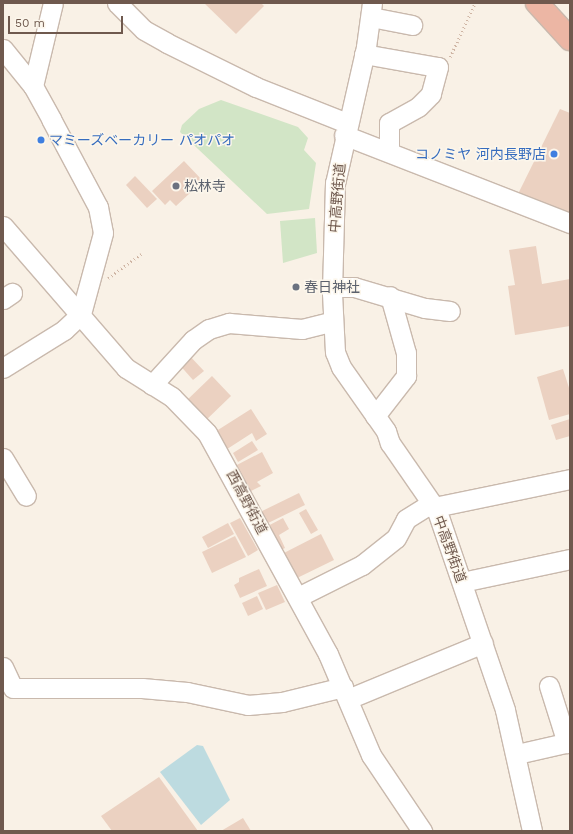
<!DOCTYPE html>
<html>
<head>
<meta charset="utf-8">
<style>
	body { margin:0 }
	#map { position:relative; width:573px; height:834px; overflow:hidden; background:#f9f1e6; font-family:"Work Sans","Noto Sans JP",sans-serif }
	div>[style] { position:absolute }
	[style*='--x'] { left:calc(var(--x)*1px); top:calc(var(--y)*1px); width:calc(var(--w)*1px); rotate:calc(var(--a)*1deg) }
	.green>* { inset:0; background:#d2e5c6 }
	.water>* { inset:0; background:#bddbe0 }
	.building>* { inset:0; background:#ebd1c1 }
	.path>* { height:2.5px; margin-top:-1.25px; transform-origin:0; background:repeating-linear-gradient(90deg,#cfb5a4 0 1px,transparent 0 4px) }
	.roads { filter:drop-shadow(1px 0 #c9b9ad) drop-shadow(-1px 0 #c9b9ad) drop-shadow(0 1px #c9b9ad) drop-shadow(0 -1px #c9b9ad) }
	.minor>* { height:19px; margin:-9.5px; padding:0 9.5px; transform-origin:9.5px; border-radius:9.5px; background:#fff }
	.highway>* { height:22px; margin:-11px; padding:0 11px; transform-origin:11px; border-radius:11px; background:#ecb6a4 }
	.dots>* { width:11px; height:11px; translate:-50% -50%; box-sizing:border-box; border:2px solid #fcf6eb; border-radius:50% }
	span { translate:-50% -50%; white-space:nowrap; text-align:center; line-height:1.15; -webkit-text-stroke:3px #fcf6eb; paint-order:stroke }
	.shop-label { font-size:14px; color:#366cbe }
	.left { translate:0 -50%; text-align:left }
	.right { translate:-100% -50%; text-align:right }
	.worship-label { font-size:14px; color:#5b616d }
	.street-label { font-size:14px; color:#6f594e }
	.frame { position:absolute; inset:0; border:4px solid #6f594e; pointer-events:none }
	.scale { position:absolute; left:8px; top:16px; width:115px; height:18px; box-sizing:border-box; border:2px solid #6f594e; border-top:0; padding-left:5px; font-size:12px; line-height:14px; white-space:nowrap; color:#6f594e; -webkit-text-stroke:3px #fcf6eb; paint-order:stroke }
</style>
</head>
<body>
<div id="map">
	<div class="green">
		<i style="clip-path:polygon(221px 100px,298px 127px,308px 138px,304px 150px,316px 163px,309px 209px,267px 214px,180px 132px,182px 125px,199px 109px)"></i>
		<i style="clip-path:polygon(315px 218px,317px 253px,283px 263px,280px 221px)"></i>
	</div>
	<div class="water">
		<i style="clip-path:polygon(197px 745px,203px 746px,230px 800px,201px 825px,160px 772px)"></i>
	</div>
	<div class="building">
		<i style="clip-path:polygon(204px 3px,261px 3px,264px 6px,236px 34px)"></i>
		<i style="clip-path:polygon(560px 109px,570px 113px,570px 218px,517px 196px)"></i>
		<i style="clip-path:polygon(184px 161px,203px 181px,176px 206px,170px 200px,165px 205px,152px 191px)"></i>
		<i style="clip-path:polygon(135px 176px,157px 199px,147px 208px,126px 185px)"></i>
		<i style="clip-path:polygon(536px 246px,542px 284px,570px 279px,570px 326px,515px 335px,508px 286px,515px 285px,509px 250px)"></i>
		<i style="clip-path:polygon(187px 353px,204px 371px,193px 380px,177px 362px)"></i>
		<i style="clip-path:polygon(563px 369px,570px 391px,570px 414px,549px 420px,537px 377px)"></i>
		<i style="clip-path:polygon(212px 376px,231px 396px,203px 423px,184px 403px)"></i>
		<i style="clip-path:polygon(251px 409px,267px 434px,256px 441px,252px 433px,221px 453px,210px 435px)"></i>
		<i style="clip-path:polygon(570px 419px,570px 436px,556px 440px,551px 425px)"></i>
		<i style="clip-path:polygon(252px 441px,258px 450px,238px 462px,233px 453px)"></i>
		<i style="clip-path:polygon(262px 452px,273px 473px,257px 482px,261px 486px,247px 493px,233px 467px)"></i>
		<i style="clip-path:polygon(299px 493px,305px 505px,262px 526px,256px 514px)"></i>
		<i style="clip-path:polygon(306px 509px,318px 530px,311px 534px,299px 513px)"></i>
		<i style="clip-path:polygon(240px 518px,258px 550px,248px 556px,230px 523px)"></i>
		<i style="clip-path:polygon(283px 518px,289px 529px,279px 535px,285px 548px,277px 552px,264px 528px)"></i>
		<i style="clip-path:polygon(228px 523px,234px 534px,208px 548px,202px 537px)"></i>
		<i style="clip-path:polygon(321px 534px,334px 560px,293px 580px,280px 555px)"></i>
		<i style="clip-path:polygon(235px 536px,246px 557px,212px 573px,202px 552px)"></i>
		<i style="clip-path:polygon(259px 569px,267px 586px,240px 598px,234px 585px,239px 582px,239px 578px)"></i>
		<i style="clip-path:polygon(277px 585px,285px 602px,266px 610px,258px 593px)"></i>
		<i style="clip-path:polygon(257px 596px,263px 609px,248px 616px,242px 603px)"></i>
		<i style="clip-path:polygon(159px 777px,198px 831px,112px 831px,101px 816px)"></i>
		<i style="clip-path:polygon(243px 818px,251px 831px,221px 831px)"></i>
	</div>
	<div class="path">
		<i style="--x:450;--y:57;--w:60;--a:-65.2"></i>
		<i style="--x:108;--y:278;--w:41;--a:-36"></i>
	</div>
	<div class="roads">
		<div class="minor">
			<i style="--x:117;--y:3;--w:38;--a:45"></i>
			<i style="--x:144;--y:30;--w:26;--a:29"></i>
			<i style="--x:167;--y:43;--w:99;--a:26.3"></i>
			<i style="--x:256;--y:87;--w:98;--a:21.6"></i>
			<i style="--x:372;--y:3;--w:44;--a:97.8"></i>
			<i style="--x:366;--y:47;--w:139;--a:102.8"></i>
			<i style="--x:335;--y:183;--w:110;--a:91.6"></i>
			<i style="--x:332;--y:293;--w:59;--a:87.1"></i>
			<i style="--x:335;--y:352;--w:16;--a:68"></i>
			<i style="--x:341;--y:367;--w:78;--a:54.9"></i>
			<i style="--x:386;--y:431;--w:13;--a:72"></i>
			<i style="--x:390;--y:443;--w:83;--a:55.3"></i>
			<i style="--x:437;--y:511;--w:210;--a:71.1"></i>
			<i style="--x:505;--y:710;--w:124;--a:77.4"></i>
			<i style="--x:371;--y:17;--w:42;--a:11"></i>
			<i style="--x:3;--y:49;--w:48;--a:51"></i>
			<i style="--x:33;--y:86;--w:38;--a:61"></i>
			<i style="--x:51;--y:119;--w:100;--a:61.9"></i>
			<i style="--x:98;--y:207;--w:26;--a:79"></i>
			<i style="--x:103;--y:233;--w:84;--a:105.2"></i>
			<i style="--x:81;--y:314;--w:23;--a:137"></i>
			<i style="--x:64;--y:330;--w:72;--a:148.1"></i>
			<i style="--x:364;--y:54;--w:75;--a:10"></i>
			<i style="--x:438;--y:67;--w:28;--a:105"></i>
			<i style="--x:431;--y:94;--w:18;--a:135"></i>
			<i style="--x:418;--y:107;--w:33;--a:151"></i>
			<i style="--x:389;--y:123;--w:29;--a:90"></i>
			<i style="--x:33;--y:86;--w:85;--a:-76.5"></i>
			<i style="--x:344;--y:135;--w:243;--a:21.3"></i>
			<i style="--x:3;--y:226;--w:188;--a:49.1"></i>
			<i style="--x:126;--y:368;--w:54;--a:32.2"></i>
			<i style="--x:172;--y:397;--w:50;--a:45.8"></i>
			<i style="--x:207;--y:433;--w:252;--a:61.3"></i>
			<i style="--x:328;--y:654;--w:110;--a:66.9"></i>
			<i style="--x:371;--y:755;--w:92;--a:56.1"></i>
			<i style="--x:333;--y:287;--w:21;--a:0"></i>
			<i style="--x:354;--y:287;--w:74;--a:16.5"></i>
			<i style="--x:425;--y:308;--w:25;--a:7"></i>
			<i style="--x:3;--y:299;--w:11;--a:-34"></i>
			<i style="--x:152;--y:385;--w:61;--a:-47.7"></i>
			<i style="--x:193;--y:340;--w:19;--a:-35"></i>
			<i style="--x:209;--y:329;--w:21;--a:-17"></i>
			<i style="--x:229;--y:323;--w:73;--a:4.7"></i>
			<i style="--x:302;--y:329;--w:32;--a:-14"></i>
			<i style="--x:375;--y:416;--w:51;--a:-52.2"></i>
			<i style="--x:406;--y:376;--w:23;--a:-90"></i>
			<i style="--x:406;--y:353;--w:59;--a:-105.7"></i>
			<i style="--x:3;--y:458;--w:44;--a:58.8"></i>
			<i style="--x:462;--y:582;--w:110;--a:-12"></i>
			<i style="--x:298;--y:597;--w:72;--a:-26.6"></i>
			<i style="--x:362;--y:565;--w:43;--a:-38.5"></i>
			<i style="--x:396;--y:538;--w:21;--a:-62"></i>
			<i style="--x:406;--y:519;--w:25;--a:-32"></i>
			<i style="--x:427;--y:506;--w:8;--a:7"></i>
			<i style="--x:435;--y:507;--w:138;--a:-11.7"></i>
			<i style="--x:3;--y:667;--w:23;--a:65"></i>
			<i style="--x:13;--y:688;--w:129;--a:0"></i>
			<i style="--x:142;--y:688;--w:45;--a:5.1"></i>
			<i style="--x:187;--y:692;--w:62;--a:12"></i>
			<i style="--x:248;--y:705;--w:34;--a:-5"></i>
			<i style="--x:282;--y:702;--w:63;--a:-13.8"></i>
			<i style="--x:549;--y:686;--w:60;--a:72.5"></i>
			<i style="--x:348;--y:699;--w:146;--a:-22.5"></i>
			<i style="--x:517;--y:754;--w:54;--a:-12.8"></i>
		</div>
		<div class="highway">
			<i style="--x:537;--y:3;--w:49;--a:47.5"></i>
		</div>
	</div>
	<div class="dots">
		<i style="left:41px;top:140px;background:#3f7fe0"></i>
		<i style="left:554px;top:154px;background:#3f7fe0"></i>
		<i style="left:176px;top:186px;background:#6b7280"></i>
		<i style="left:296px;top:287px;background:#6b7280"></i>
	</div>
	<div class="shop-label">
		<span class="left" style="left:49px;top:140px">マミーズベーカリー パオパオ</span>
		<span class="right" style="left:546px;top:154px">コノミヤ 河内長野店</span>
	</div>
	<div class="worship-label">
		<span class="left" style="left:184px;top:186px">松林寺</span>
		<span class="left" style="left:304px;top:287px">春日神社</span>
	</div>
	<div class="street-label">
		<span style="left:337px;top:198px;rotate:-85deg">中高野街道</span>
		<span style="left:247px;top:502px;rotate:62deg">西高野街道</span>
		<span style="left:450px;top:549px;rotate:70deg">中高野街道</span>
	</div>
	<div class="frame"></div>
	<div class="scale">50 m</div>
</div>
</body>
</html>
